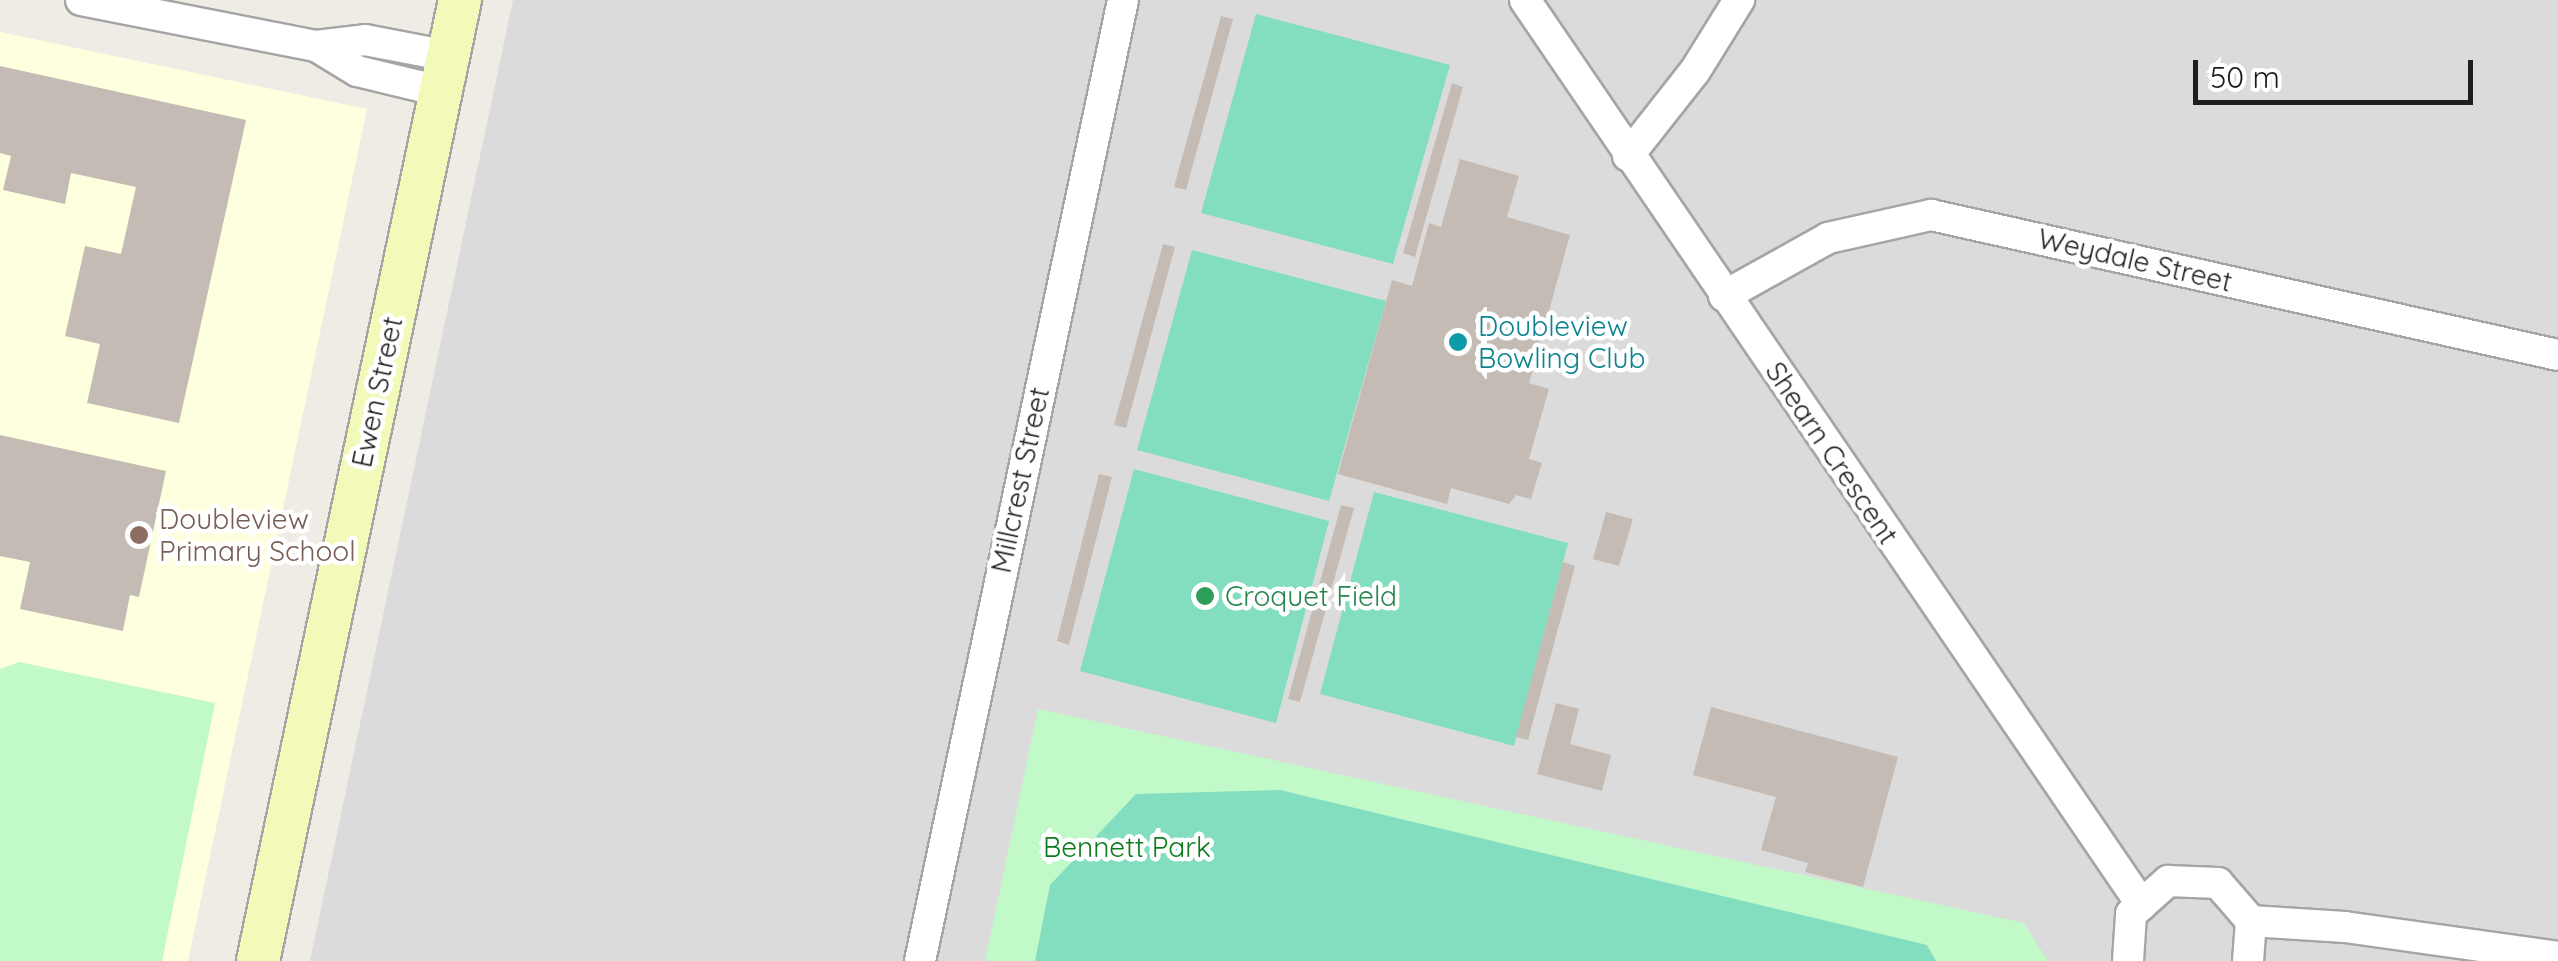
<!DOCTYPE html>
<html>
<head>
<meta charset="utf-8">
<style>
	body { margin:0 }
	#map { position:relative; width:2558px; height:961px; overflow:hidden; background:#efece5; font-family:Quicksand,sans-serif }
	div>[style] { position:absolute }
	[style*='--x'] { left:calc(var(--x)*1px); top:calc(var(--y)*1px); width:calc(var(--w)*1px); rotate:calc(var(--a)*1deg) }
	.residential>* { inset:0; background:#dcdbdb }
	.education>* { inset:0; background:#fdffde }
	.park>* { inset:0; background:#c2f9c9 }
	.pitch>* { inset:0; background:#83dec0 }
	.building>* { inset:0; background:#c4bcb4 }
	.roads { filter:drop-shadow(2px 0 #a5a5a5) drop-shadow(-2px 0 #a5a5a5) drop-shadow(0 2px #a5a5a5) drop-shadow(0 -2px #a5a5a5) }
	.minor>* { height:30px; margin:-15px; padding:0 15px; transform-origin:15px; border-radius:15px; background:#fff }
	.secondary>* { height:42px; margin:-21px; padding:0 21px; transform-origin:21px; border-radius:21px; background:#f2f9b9 }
	.dots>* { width:28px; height:28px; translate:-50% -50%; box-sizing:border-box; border:5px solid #fff; border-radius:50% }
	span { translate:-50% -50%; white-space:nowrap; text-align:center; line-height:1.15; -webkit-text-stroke:9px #fff; paint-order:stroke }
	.street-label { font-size:28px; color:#1e1e1e }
	.culture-label { font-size:28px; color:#0d838f }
	.left { translate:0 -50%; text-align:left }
	.education-label { font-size:28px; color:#785e54 }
	.leisure-label { font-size:28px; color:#27864d }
	.park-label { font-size:28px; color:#0c7d1c }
	.scale { position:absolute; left:2193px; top:60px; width:280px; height:45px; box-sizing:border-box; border:5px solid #1e1e1e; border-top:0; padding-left:12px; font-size:30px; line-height:35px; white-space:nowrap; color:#1e1e1e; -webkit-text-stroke:8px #fff; paint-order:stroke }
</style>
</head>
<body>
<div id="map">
	<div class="residential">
		<i style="clip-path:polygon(513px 0,2558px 0,2558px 961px,310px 961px)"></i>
	</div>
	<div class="education">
		<i style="clip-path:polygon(0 32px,367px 109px,188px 961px,0 961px)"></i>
	</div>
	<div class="park">
		<i style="clip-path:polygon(19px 662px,215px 703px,162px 961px,0 961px,0 669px)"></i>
		<i style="clip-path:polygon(1038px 709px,2024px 923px,2048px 961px,985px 961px)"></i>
	</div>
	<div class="pitch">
		<i style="clip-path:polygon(1256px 14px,1450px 65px,1393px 264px,1201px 213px)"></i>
		<i style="clip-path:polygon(1192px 250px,1386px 301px,1329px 501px,1137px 450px)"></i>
		<i style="clip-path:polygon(1134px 469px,1329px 521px,1276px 723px,1080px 671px)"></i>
		<i style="clip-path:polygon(1374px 492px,1568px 543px,1514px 746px,1320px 694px)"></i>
		<i style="clip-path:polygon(1280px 790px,1927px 945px,1936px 961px,1035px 961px,1050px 885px,1136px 794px)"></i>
	</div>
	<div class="building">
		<i style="clip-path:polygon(1221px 16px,1233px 19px,1186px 190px,1174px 187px)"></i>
		<i style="clip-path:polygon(0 66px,246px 120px,179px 423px,87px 403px,100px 344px,65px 336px,85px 246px,121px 254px,136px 187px,71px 173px,65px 204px,3px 190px,11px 156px,0 153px)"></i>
		<i style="clip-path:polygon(1452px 83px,1463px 87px,1415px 257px,1403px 253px)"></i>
		<i style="clip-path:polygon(1460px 159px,1519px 176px,1507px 217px,1570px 235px,1529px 383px,1549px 389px,1529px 459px,1542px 463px,1531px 499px,1516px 495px,1509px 504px,1451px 488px,1447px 504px,1338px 474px,1392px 280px,1412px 286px,1429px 223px,1441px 227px)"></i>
		<i style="clip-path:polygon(1163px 244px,1175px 247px,1126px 428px,1114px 425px)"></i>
		<i style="clip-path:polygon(0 435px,166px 471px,139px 597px,130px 595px,123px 631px,20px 609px,30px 562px,0 556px)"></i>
		<i style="clip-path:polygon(1099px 474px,1112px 477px,1069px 645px,1057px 641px)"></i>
		<i style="clip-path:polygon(1341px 505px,1354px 508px,1300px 702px,1288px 699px)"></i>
		<i style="clip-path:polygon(1606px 512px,1633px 519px,1619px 566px,1593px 559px)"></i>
		<i style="clip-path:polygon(1563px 562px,1575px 566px,1528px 740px,1516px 737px)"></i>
		<i style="clip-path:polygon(1556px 703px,1579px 709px,1570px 744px,1611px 755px,1602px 791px,1537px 774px)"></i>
		<i style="clip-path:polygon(1711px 707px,1898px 757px,1863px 887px,1805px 872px,1808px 863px,1761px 850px,1776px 797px,1693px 775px)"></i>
	</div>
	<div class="roads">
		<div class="minor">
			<i style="--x:81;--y:0;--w:239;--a:11.1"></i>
			<i style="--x:316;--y:46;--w:49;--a:-7"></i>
			<i style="--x:365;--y:40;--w:85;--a:10.9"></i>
			<i style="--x:1525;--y:0;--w:1095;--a:55.72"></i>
			<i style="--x:316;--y:46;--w:48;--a:31.4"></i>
			<i style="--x:357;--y:71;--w:85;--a:13.5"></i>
			<i style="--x:1628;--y:156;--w:108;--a:-51.8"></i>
			<i style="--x:1695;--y:71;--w:84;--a:-58.2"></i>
			<i style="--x:1724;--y:296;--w:119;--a:-29.1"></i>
			<i style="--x:1828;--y:238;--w:106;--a:-12.6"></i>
			<i style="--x:1931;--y:215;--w:642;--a:12.59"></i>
			<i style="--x:2251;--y:921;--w:94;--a:3.7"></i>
			<i style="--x:2345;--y:927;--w:215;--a:8"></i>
			<i style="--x:920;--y:961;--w:982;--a:-78.07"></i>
			<i style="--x:2128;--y:961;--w:47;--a:-86.3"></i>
			<i style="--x:2131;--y:914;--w:50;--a:-41.7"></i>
			<i style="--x:2168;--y:881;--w:50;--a:2.3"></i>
			<i style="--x:2218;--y:883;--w:50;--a:49"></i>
			<i style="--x:2251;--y:921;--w:40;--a:94.3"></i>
		</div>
		<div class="secondary">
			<i style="--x:258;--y:961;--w:982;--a:-78.13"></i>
		</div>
	</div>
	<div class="dots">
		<i style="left:1458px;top:342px;background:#0f9aa8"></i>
		<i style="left:139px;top:535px;background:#8d6e63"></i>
		<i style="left:1205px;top:596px;background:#2e9e5b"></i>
	</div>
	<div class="street-label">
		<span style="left:2135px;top:260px;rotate:13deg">Weydale Street</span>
		<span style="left:377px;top:392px;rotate:-78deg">Ewen Street</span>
		<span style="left:1832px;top:453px;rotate:56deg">Shearn Crescent</span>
		<span style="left:1020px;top:480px;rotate:-78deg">Millcrest Street</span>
	</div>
	<div class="culture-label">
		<span class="left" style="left:1478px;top:342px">Doubleview<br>Bowling Club</span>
	</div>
	<div class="education-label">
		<span class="left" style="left:159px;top:535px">Doubleview<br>Primary School</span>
	</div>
	<div class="leisure-label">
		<span class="left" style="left:1225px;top:596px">Croquet Field</span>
	</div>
	<div class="park-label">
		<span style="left:1127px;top:847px">Bennett Park</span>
	</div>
	<div class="scale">50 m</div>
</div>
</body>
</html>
